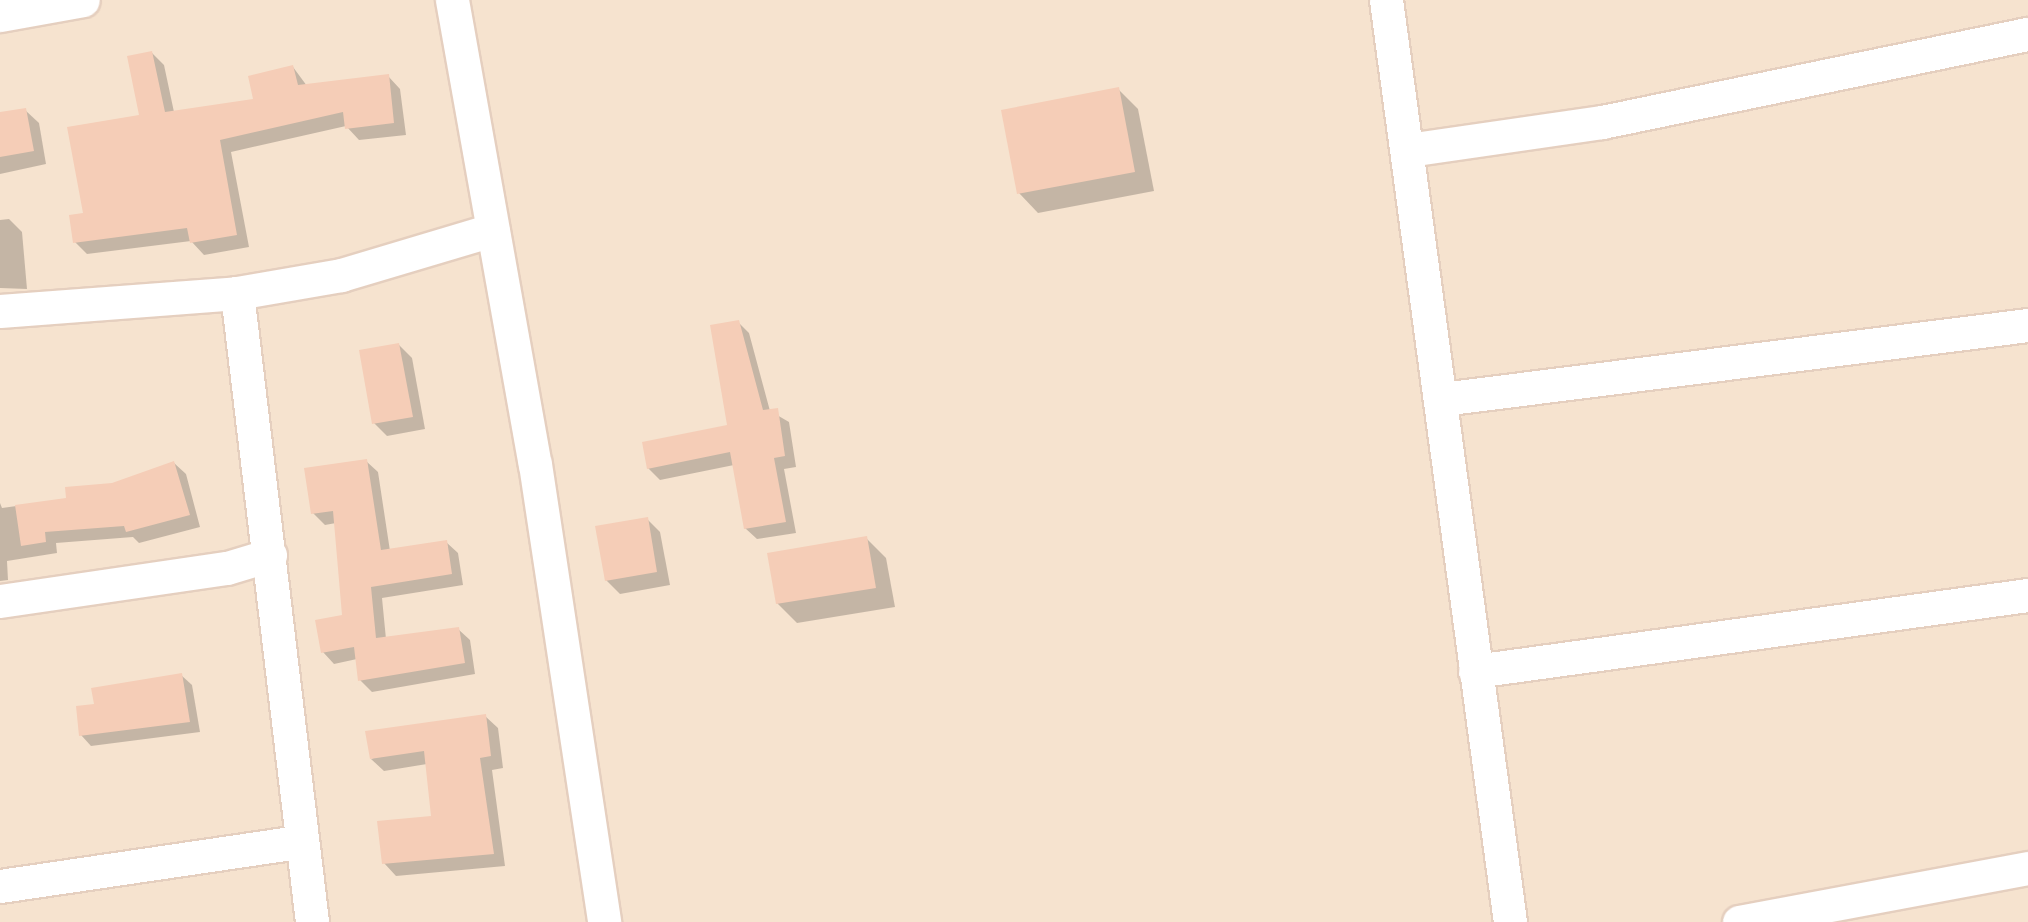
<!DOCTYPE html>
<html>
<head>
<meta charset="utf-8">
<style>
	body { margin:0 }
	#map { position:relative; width:2028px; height:922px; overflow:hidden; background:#fef2e1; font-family:"Asap Condensed",sans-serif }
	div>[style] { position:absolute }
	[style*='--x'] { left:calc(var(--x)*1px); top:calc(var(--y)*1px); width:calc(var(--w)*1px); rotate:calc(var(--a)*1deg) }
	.residential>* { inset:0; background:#f6e3cf }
	.shadow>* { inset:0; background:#0003 }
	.building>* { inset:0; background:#f5cdb7 }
	.roads { filter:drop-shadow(2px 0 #e5cfbf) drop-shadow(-2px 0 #e5cfbf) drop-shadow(0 2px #e5cfbf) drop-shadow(0 -2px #e5cfbf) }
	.street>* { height:33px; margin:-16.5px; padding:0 16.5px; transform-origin:16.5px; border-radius:16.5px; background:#fff }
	span { translate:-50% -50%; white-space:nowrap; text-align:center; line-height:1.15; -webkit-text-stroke:6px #fff6e9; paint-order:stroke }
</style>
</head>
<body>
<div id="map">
	<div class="residential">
		<i style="clip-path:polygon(0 0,2028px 0,2028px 922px,0 922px)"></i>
	</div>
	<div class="shadow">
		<i style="clip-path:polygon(152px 53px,164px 65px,174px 112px,256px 100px,293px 67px,307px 86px,388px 76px,400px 89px,406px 135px,359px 140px,346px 126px,231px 152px,249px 247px,204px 255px,191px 241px,87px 254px,75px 242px,141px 116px)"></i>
		<i style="clip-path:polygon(1118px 89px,1138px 109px,1154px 191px,1038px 213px,1019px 193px)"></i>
		<i style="clip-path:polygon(25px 110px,39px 123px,46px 164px,0 174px,0 114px)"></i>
		<i style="clip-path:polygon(9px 219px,22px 232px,27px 289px,0 288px,0 220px)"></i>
		<i style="clip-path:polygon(738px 322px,749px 333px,770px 411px,789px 422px,796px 467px,784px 469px,796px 533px,757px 539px,745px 528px,734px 465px,660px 480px,648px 468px,729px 427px)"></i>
		<i style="clip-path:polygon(399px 345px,412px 358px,425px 429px,387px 436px,374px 423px)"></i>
		<i style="clip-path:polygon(366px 461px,378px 472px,390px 551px,446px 542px,458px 553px,463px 585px,382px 598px,386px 639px,458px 629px,470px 640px,475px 674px,372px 692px,360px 680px,357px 659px,334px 664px,323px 652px,344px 617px,336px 523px,325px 525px,313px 513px)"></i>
		<i style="clip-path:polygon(174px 463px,186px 474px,200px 527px,139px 543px,133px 537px,56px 543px,57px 553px,7px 561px,8px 580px,0 581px,0 503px,2px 508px,67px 499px)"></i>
		<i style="clip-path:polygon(647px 519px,660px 532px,670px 585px,620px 594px,606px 580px)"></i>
		<i style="clip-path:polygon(866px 538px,886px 558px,895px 607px,797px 623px,777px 603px)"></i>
		<i style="clip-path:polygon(181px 675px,192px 685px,200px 732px,91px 746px,81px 735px,96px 706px)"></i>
		<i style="clip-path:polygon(485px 716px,498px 728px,503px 768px,492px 770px,505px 866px,396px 876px,384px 863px,433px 817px,427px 764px,384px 771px,371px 759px)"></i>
	</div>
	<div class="building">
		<i style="clip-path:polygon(152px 51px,165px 112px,253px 99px,248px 76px,293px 65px,298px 85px,389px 74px,394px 123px,345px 129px,343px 112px,220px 140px,237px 235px,190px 243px,187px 228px,73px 243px,69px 215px,83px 213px,67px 127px,139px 115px,127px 56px)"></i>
		<i style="clip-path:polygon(1119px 87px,1135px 172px,1017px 194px,1001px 110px)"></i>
		<i style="clip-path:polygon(26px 108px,34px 151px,0 157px,0 112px)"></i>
		<i style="clip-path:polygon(739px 320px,763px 410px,778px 408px,785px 456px,774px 458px,786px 522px,744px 529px,730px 452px,647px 469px,642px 442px,727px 425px,710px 325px)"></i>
		<i style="clip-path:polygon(399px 343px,413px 417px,372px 424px,359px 350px)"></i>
		<i style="clip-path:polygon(367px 459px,381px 550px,447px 540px,452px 574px,371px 587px,376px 638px,459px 627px,465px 663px,358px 681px,354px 647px,321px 653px,315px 620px,342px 615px,333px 511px,311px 514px,304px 468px)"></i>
		<i style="clip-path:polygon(174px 461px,190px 515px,126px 532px,124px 526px,45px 532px,46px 542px,21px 546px,15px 505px,66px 498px,65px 487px,112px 483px)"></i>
		<i style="clip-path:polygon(648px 517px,657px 572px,605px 581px,595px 526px)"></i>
		<i style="clip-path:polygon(867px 536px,876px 588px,776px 604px,767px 553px)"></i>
		<i style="clip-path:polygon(182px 673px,190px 722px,79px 736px,76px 706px,94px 704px,91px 688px)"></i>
		<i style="clip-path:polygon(486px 714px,491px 756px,480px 758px,494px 854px,382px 864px,377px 821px,431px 816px,424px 751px,370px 759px,365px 731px)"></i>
	</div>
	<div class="roads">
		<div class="street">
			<i style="--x:452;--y:0;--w:471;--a:79.9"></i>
			<i style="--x:535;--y:464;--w:463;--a:81.4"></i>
			<i style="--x:1386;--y:0;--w:930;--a:82.34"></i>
			<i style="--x:0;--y:15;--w:84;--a:-10.2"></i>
			<i style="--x:1408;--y:150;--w:196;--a:-8.2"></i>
			<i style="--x:1602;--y:122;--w:435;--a:-11.7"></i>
			<i style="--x:237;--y:293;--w:633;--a:83.2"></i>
			<i style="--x:0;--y:311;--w:238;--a:-4.3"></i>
			<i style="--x:237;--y:293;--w:106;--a:-9.8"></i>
			<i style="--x:341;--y:275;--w:158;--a:-16.6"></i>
			<i style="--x:1442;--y:399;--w:591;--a:-7.2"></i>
			<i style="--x:0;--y:601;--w:229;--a:-8.3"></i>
			<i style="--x:227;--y:568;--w:45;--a:-16.8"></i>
			<i style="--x:1475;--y:671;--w:558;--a:-7.83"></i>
			<i style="--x:0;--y:886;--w:302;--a:-8.4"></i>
			<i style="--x:1739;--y:922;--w:294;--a:-10.6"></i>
		</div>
	</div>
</div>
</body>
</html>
